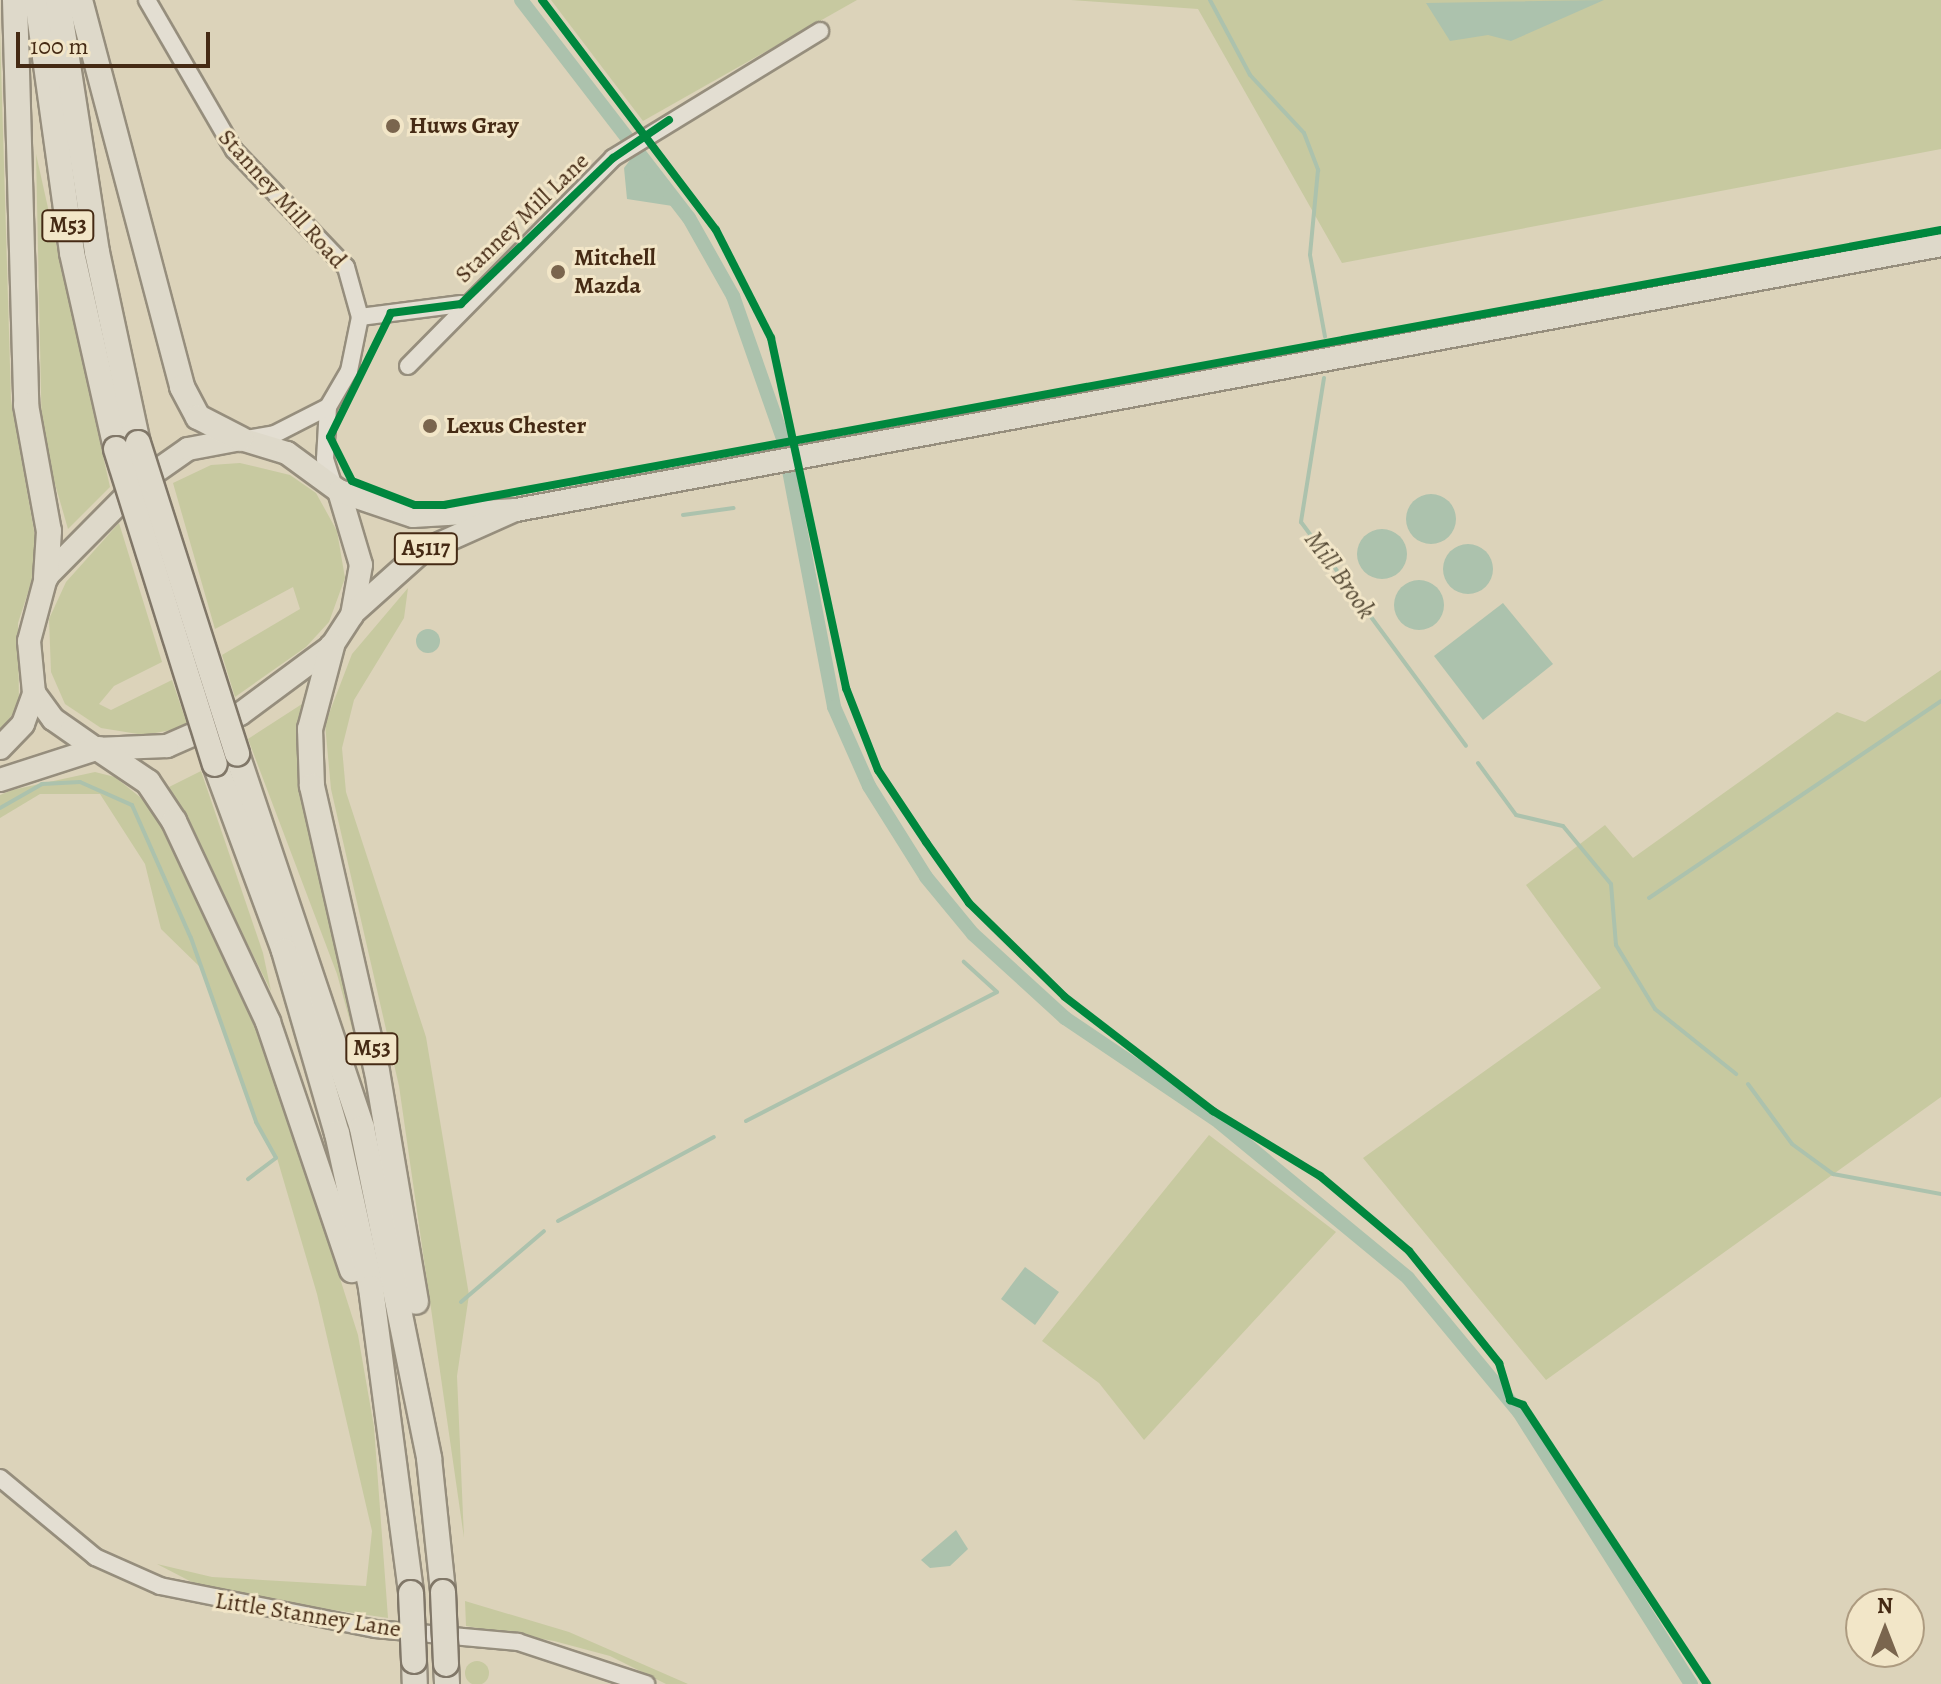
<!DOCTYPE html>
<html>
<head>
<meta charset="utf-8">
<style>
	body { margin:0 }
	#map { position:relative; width:1941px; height:1684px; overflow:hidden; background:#dcd3ba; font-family:Alegreya,serif }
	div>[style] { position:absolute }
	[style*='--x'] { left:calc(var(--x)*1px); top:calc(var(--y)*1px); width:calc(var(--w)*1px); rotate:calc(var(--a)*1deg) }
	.green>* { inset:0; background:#c7c9a0 }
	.round { border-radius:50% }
	.water>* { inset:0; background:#acc2ad }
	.stream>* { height:4px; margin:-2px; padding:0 2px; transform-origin:2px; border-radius:2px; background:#acc2ad }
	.canal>* { height:14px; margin:-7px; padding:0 7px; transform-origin:7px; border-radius:7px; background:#acc2ad }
	.roads { filter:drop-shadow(2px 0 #968e7d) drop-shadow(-2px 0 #968e7d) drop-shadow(0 2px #968e7d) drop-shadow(0 -2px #968e7d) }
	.minor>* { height:16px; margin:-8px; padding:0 8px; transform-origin:8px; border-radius:8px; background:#e3ded2 }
	.major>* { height:22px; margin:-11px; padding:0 11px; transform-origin:11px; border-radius:11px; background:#ded9ca }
	.highway>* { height:24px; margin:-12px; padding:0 12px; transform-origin:12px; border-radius:12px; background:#ded9ca }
	.bridges { filter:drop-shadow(2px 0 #807768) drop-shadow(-2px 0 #807768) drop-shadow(0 2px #807768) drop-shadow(0 -2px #807768) }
	.highway-bridge>* { height:24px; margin:-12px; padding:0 12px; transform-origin:12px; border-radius:12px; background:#ded9ca }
	.cycleway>* { height:8px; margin:-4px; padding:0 4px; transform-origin:4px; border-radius:4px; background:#00873e }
	.dots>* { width:22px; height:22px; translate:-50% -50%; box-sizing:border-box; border:4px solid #f2e6c8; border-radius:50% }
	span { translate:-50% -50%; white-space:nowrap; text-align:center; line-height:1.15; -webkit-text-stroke:6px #f2e6c8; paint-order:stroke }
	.shield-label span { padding:2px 6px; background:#f2e6c8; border:2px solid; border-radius:6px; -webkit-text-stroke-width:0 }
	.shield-label { font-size:22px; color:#452a14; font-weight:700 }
	.poi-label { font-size:24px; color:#452a14; font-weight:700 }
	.left { translate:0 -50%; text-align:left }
	.street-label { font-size:24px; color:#452a14 }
	.water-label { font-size:26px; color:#5a4e39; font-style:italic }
	.north { position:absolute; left:1845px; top:1588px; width:80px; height:80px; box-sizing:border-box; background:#f2e6c8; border:2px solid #ad9b80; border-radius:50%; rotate:0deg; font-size:22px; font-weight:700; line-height:32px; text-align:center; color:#452a14 }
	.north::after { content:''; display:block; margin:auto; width:28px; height:36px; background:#7a654e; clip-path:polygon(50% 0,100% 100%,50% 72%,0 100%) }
	.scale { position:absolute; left:16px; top:32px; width:194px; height:36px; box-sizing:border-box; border:4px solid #452a14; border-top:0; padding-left:10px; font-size:24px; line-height:28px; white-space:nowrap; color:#452a14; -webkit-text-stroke:6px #f2e6c8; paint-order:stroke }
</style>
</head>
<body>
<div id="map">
	<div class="green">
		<i style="clip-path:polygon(551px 0,857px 0,643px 121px)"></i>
		<i style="clip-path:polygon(1071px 0,1941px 0,1941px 149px,1342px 263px,1198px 9px)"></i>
		<i style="clip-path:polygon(0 31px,11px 400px,39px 559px,18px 623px,19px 706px,0 730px)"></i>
		<i style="clip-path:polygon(36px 154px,110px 487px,68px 529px,42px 439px)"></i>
		<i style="clip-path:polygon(240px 463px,290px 475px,316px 493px,337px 531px,345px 578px,329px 622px,306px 647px,235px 697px,222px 655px,300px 609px,293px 587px,215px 629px,173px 483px,211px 465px)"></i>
		<i style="clip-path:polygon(119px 523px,162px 662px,114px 686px,99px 704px,111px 710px,172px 680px,188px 727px,144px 735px,101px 728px,65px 704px,51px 672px,49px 619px,66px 582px)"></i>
		<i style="clip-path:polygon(408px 588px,404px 618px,354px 700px,342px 748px,346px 792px,426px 1037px,469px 1295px,457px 1376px,464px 1538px,399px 1086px,331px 789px,325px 724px,352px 654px)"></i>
		<i style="clip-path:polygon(1941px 670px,1941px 1097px,1546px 1380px,1363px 1158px,1601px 988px,1526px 885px,1605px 825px,1633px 858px,1837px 712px,1865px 722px)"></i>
		<i style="clip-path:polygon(302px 704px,299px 767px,368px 1062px,362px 1065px,337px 974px,248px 739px)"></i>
		<i style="clip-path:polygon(201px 771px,263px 953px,271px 991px,169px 787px)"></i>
		<i style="clip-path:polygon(95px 772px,115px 777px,156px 810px,259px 1024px,358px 1335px,374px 1427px,388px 1618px,211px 1592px,157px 1564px,212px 1577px,366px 1586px,372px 1531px,317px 1294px,277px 1158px,256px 1122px,201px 968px,161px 929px,145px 864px,100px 794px,40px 794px,0 818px,0 795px,12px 790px)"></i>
		<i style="clip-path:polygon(1209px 1135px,1336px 1232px,1144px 1440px,1099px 1383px,1042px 1341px)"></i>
		<i style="clip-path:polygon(465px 1601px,569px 1632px,688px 1684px,666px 1684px,610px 1656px,554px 1641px,466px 1626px)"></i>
		<i class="round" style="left:465px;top:1661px;width:24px;height:24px"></i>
	</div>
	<div class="water">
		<i style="clip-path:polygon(1604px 0,1511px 41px,1488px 35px,1450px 41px,1426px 3px)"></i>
		<i style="clip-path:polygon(636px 152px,655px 177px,679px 207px,627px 199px,624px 168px)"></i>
		<i class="round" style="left:1406px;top:494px;width:50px;height:50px"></i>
		<i class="round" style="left:1357px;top:529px;width:50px;height:50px"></i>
		<i class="round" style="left:1443px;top:544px;width:50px;height:50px"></i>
		<i class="round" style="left:1394px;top:580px;width:50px;height:50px"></i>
		<i style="clip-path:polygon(1503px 603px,1553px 664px,1483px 720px,1434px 656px)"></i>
		<i class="round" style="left:416px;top:629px;width:24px;height:24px"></i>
		<i style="clip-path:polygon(1025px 1267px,1059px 1292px,1035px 1325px,1001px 1299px)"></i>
		<i style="clip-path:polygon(956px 1530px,968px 1549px,950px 1566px,930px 1568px,921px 1560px)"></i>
	</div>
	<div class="stream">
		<i style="--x:1210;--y:0;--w:85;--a:61.9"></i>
		<i style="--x:1250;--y:75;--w:79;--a:47"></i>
		<i style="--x:1304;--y:133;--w:40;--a:69"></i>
		<i style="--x:1318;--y:170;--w:85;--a:95.4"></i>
		<i style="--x:1310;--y:255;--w:83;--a:79.6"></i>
		<i style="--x:1324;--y:378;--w:146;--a:99.1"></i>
		<i style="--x:1301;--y:522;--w:278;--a:53.6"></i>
		<i style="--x:683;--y:515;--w:51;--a:-7.8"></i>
		<i style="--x:1478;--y:763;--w:64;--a:53.8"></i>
		<i style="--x:1516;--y:815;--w:48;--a:13.2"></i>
		<i style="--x:1563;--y:826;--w:75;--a:50.4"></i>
		<i style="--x:1611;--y:884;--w:61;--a:85.3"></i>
		<i style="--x:1616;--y:945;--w:75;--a:58.6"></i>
		<i style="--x:1655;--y:1009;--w:104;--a:38.7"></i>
		<i style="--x:0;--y:808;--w:48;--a:-29.7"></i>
		<i style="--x:42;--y:784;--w:38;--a:-3"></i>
		<i style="--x:80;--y:782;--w:57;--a:23.9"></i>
		<i style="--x:132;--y:805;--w:145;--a:66.1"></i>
		<i style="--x:191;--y:938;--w:195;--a:70.5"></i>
		<i style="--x:256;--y:1122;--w:41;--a:60.9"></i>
		<i style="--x:276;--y:1158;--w:35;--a:143"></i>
		<i style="--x:1649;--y:898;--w:352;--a:-34"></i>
		<i style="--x:1748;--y:1084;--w:74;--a:53.7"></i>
		<i style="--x:1792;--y:1144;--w:51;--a:36.2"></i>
		<i style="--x:1833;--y:1174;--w:110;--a:10.5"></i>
		<i style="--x:746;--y:1121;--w:282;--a:-27.2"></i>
		<i style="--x:997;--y:992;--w:45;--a:-137.7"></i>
		<i style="--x:558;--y:1221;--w:177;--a:-28.3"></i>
		<i style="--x:461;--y:1302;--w:109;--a:-40.5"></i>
	</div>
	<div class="canal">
		<i style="--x:521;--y:0;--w:275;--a:52.4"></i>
		<i style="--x:689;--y:218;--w:90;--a:60.6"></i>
		<i style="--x:733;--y:296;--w:151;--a:70.7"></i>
		<i style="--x:783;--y:439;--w:273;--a:79.2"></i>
		<i style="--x:834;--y:707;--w:86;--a:66.1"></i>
		<i style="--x:869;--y:786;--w:107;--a:57.9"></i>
		<i style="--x:926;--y:877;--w:74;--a:50.5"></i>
		<i style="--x:973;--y:934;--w:125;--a:42.4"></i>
		<i style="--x:1065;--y:1018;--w:186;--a:34"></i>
		<i style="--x:1219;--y:1122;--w:245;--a:39.5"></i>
		<i style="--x:1408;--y:1278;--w:174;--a:50.4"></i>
		<i style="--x:1519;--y:1412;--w:322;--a:57.7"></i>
	</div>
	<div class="roads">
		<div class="minor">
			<i style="--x:147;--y:0;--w:173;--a:59.9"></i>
			<i style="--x:234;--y:150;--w:162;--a:46.3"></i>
			<i style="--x:346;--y:267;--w:52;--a:74.4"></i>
			<i style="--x:360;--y:317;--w:55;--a:101.5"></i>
			<i style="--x:349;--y:371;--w:42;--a:120.3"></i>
			<i style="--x:328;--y:407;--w:52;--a:93.3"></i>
			<i style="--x:325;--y:459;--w:28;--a:72"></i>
			<i style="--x:360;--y:317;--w:102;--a:-7.3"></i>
			<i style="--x:408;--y:366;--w:292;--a:-45.4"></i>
			<i style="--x:613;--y:158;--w:243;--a:-31.5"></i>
			<i style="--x:247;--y:439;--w:28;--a:-10"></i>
			<i style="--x:275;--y:434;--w:59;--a:-27"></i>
			<i style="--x:0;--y:1478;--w:124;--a:39.7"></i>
			<i style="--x:95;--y:1557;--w:71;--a:24"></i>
			<i style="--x:160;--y:1586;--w:219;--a:11.3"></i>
			<i style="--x:375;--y:1629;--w:144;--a:5.2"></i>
			<i style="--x:518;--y:1642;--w:135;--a:18.2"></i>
		</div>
		<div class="major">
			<i style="--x:241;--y:439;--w:48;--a:16.9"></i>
			<i style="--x:287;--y:453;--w:64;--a:36.2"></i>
			<i style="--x:339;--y:491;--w:77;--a:73.4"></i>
			<i style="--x:361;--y:565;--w:51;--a:100.2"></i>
			<i style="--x:352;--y:615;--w:37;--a:123"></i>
			<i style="--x:332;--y:646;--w:114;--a:143.5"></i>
			<i style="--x:240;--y:714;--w:80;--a:156.3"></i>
			<i style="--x:167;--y:746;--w:71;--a:177.6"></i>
			<i style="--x:96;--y:749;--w:52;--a:-145.1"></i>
			<i style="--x:53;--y:719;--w:32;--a:-126"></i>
			<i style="--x:34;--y:693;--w:52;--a:-95.5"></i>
			<i style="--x:29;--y:641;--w:66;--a:-75.1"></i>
			<i style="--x:46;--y:577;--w:131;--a:-45.3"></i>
			<i style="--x:138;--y:484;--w:61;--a:-35"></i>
			<i style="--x:188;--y:449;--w:54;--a:-10.7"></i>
			<i style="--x:339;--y:491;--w:78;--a:18.7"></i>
			<i style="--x:413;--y:516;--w:103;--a:-3.3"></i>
			<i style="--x:516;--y:510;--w:1449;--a:-10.53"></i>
			<i style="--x:354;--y:612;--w:90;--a:-41.8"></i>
			<i style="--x:421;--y:552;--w:103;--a:-24.1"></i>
			<i style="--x:0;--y:748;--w:33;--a:-46"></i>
			<i style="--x:23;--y:724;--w:33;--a:-70"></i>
			<i style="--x:0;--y:780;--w:101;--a:-17.9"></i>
		</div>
		<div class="highway">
			<i style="--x:15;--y:0;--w:405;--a:88.4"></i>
			<i style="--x:26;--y:405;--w:128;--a:79.7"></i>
			<i style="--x:49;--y:531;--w:46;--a:93.7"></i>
			<i style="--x:37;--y:0;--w:255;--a:82.1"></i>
			<i style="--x:72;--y:253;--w:201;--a:77.3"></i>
			<i style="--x:58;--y:0;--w:255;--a:81.2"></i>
			<i style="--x:97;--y:252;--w:195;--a:77.9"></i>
			<i style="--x:80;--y:0;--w:400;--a:75.2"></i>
			<i style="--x:182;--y:387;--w:34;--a:62"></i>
			<i style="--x:198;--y:417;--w:48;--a:27.1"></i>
			<i style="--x:332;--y:646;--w:86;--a:104.8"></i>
			<i style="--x:310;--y:729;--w:57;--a:88"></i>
			<i style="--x:312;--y:786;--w:292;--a:77.2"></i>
			<i style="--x:377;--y:1071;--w:234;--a:80.4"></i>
			<i style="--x:99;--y:749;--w:59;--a:34"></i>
			<i style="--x:148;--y:782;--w:47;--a:56.3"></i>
			<i style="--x:174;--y:821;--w:222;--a:64.9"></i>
			<i style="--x:268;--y:1022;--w:262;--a:71.3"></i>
			<i style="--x:237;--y:754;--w:394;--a:71.5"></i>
			<i style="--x:362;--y:1128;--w:337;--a:78.5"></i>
			<i style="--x:429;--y:1458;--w:135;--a:84"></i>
			<i style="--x:215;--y:764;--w:199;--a:69.7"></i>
			<i style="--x:284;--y:951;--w:190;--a:73.8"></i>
			<i style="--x:337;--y:1133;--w:159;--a:77.6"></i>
			<i style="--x:371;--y:1288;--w:308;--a:82.5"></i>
			<i style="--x:414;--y:1661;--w:23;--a:88"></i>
			<i style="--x:446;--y:1664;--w:20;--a:87"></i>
		</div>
	</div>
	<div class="bridges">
		<div class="highway-bridge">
			<i style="--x:138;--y:443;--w:326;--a:72.3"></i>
			<i style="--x:116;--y:449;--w:330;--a:72.6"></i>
			<i style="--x:443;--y:1592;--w:72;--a:87.6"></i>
			<i style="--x:411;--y:1593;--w:68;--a:87.5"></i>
		</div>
	</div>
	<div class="cycleway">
		<i style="--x:542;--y:0;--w:288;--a:52.9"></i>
		<i style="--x:716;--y:230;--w:121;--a:63"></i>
		<i style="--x:771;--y:338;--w:358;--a:77.9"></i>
		<i style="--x:846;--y:688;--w:88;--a:68.7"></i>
		<i style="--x:878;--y:770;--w:87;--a:56.3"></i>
		<i style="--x:926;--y:842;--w:75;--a:54.8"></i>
		<i style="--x:969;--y:903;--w:134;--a:44.4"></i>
		<i style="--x:1065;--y:997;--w:187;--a:37.6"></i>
		<i style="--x:1213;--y:1111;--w:125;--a:31.3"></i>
		<i style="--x:1320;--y:1176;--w:116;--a:40.1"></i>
		<i style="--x:1409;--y:1251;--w:144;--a:51.2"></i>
		<i style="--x:1499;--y:1363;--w:39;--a:73"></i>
		<i style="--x:1510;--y:1400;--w:14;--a:21"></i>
		<i style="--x:1523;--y:1405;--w:334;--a:56.6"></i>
		<i style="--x:669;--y:120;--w:68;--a:145.8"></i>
		<i style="--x:613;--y:158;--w:211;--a:136.2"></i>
		<i style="--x:461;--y:304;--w:71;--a:172.7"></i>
		<i style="--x:391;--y:313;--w:138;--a:116.2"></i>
		<i style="--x:330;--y:437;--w:49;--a:63.4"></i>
		<i style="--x:352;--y:481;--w:67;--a:20.9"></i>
		<i style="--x:415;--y:505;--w:29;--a:0"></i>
		<i style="--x:444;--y:505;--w:1522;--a:-10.41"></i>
	</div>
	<div class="dots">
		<i style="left:393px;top:126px;background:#7a654e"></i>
		<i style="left:558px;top:272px;background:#7a654e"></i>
		<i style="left:430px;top:426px;background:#7a654e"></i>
	</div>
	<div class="shield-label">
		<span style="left:68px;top:226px">M53</span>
		<span style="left:426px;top:549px">A5117</span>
		<span style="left:372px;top:1049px">M53</span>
	</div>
	<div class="poi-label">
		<span class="left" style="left:409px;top:126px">Huws Gray</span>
		<span class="left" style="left:574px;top:272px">Mitchell<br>Mazda</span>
		<span class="left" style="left:446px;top:426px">Lexus Chester</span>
	</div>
	<div class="street-label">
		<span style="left:282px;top:199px;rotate:48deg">Stanney Mill Road</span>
		<span style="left:522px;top:218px;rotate:-44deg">Stanney Mill Lane</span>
		<span style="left:308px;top:1615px;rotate:9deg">Little Stanney Lane</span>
	</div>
	<div class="water-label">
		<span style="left:1340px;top:575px;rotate:54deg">Mill Brook</span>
	</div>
	<div class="north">N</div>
	<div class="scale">100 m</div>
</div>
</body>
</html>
